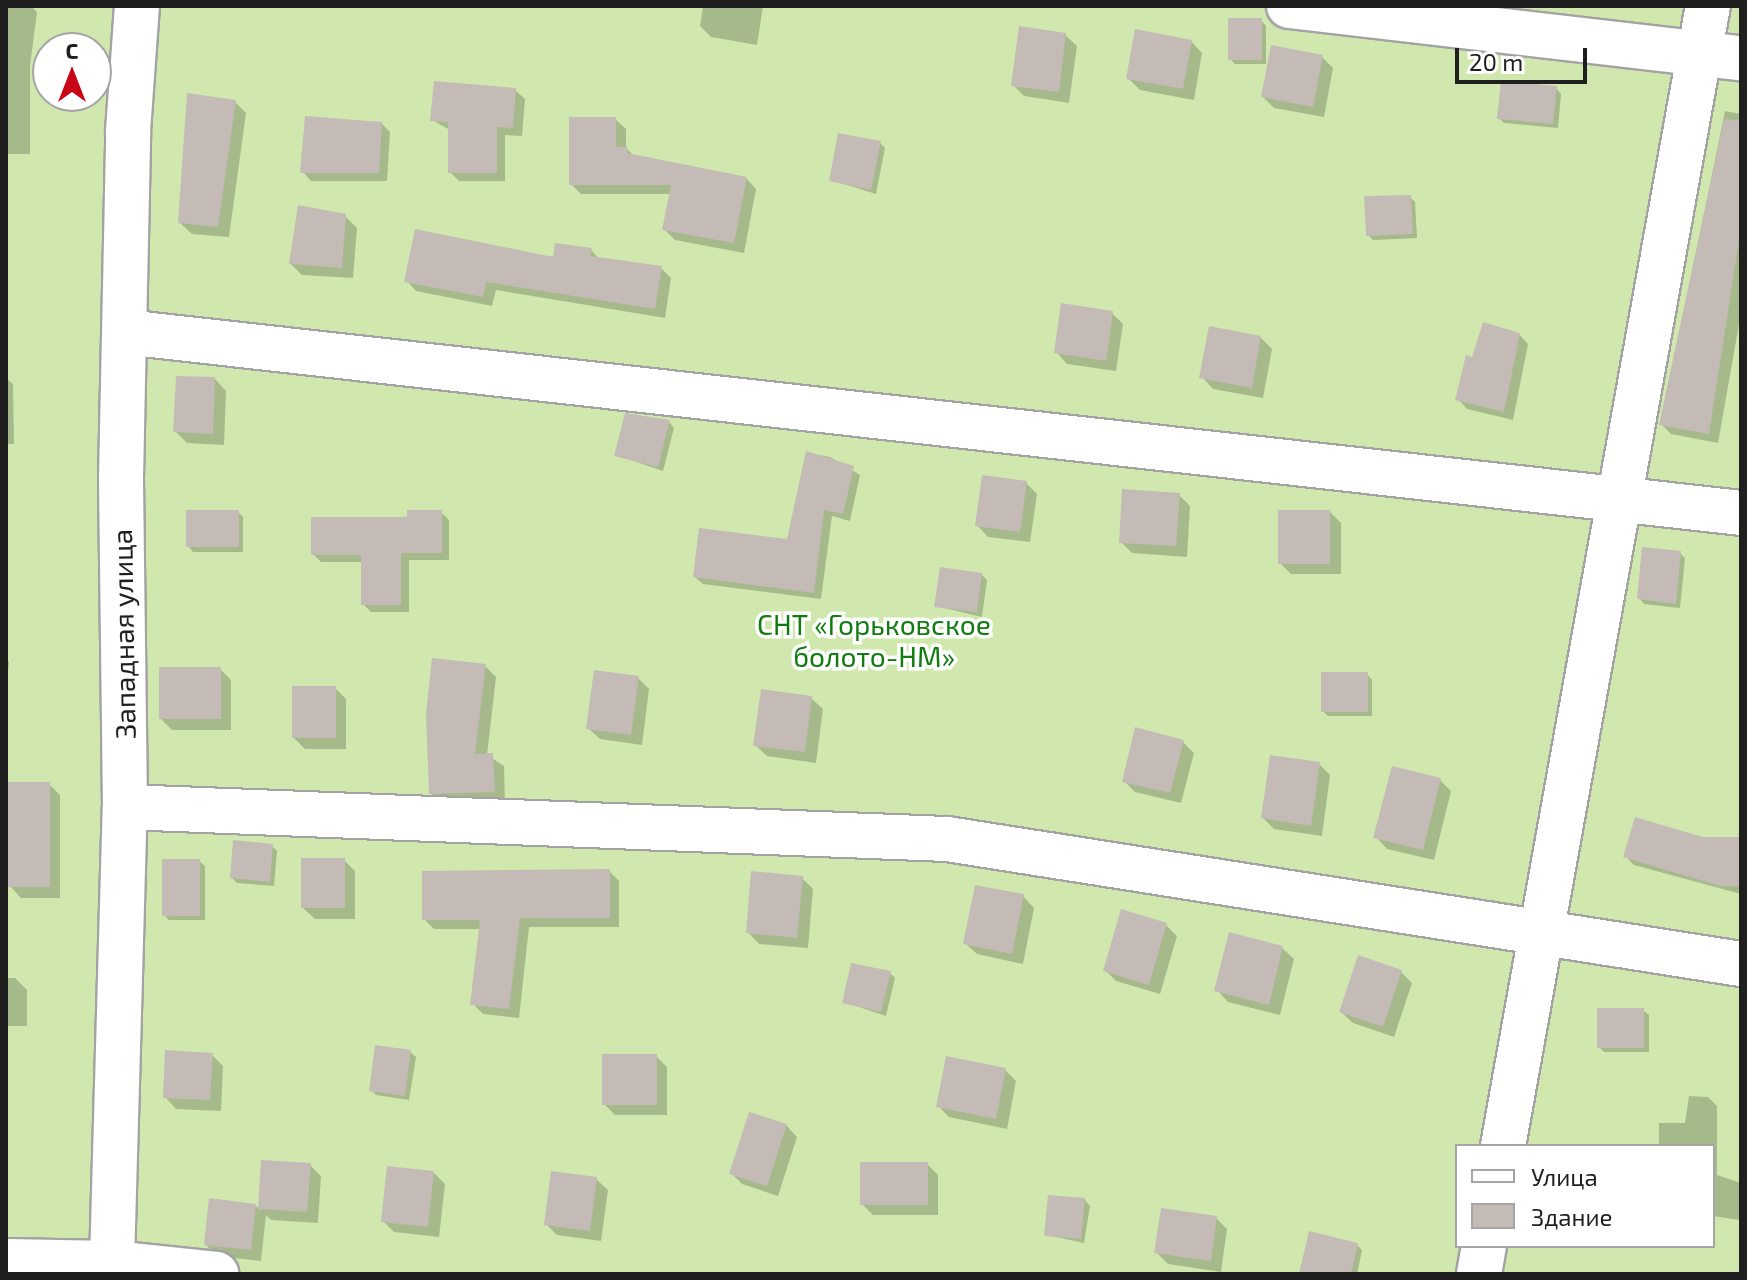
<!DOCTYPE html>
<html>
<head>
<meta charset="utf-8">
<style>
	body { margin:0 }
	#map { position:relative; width:1747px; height:1280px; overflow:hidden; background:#f0ece6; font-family:"Exo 2",sans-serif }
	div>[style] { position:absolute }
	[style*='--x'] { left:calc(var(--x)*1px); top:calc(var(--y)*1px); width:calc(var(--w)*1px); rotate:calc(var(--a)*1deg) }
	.grass>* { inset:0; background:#d0e8ae }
	.shadow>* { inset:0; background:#0003 }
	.building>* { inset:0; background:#c4bbb6 }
	.roads { filter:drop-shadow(2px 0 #a3a3a3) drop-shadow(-2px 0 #a3a3a3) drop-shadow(0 2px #a3a3a3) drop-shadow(0 -2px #a3a3a3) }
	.minor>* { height:44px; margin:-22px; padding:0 22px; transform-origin:22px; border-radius:22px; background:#fff }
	span { translate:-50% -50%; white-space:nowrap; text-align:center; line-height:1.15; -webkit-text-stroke:7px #fff; paint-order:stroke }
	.park-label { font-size:28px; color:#107c0f }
	.street-label { font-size:28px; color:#1f1f1f }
	.frame { position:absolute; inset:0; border:8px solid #1f1f1f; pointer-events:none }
	.legend { position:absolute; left:1455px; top:1144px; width:260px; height:104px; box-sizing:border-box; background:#fff; border:2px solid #a5a5a5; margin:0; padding:10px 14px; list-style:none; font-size:24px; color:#1f1f1f }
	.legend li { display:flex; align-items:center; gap:16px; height:40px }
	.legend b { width:40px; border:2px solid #a5a5a5 }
	.north { position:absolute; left:32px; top:32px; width:80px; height:80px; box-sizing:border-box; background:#fff; border:2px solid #a5a5a5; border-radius:50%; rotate:0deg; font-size:22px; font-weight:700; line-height:32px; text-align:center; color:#1f1f1f }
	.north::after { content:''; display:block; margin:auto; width:28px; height:36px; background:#c90617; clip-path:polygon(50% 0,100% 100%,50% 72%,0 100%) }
	.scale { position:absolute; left:1455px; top:48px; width:132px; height:36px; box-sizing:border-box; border:4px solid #1f1f1f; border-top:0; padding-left:10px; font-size:24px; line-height:28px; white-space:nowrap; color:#1f1f1f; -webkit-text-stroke:6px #fff; paint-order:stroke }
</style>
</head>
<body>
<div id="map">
	<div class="grass">
		<i style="clip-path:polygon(evenodd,6px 6px,1741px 6px,1741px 1274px,6px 1274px,6px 6px,48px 48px,96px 48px,96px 96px,48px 96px,48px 48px,6px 6px,1457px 1146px,1713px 1146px,1713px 1246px,1457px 1246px,1457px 1146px)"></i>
	</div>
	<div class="shadow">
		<i style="clip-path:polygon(6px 6px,31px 6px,37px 12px,30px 66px,30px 154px,6px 154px)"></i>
		<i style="clip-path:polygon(703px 6px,763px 6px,757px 45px,711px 37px,700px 26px)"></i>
		<i style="clip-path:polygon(1261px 20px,1266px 26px,1266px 64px,1235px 64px,1230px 59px)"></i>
		<i style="clip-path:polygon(1065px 35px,1077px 46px,1069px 103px,1024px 96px,1013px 85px)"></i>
		<i style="clip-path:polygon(1191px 41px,1202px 53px,1194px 100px,1140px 90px,1128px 78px)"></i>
		<i style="clip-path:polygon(1322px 57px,1333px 68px,1324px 117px,1274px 108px,1263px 97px)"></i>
		<i style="clip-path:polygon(1556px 88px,1561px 94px,1558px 128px,1504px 123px,1499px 118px)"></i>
		<i style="clip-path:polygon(515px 90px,525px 99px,522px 136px,505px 135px,505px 181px,459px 181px,450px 172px,450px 130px,432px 120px)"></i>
		<i style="clip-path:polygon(235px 102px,246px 113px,229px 237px,192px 234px,180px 223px)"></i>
		<i style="clip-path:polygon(1725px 111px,1741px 114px,1741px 313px,1718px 443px,1671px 434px,1661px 424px)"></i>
		<i style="clip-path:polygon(615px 119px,626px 129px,626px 148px,635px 157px,746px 178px,756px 189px,744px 253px,675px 240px,664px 229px,671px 194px,581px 194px,571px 184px)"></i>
		<i style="clip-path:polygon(382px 124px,390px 132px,387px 181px,311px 181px,303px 172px)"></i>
		<i style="clip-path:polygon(880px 143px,885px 148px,876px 194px,831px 180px)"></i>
		<i style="clip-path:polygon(1410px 197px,1415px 202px,1417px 238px,1373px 240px,1368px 235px)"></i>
		<i style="clip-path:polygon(345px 216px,357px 228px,353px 278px,302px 275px,291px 264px)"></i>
		<i style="clip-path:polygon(591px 250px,600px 260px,661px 268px,671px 278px,665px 318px,496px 290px,492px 306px,416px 291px,407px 281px)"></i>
		<i style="clip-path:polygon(1112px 313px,1123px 324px,1116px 371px,1067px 364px,1056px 352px)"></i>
		<i style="clip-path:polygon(1519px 334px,1528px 344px,1513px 420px,1467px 409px,1458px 399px)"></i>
		<i style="clip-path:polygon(1260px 337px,1272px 349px,1263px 398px,1213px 389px,1202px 377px)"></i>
		<i style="clip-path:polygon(6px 378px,13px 384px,14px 444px,6px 444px)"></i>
		<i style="clip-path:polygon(215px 379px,226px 391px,224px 445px,187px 443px,175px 431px)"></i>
		<i style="clip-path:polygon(669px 422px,674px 428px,663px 471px,616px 455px)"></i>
		<i style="clip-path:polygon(808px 453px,830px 457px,860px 475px,850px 521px,832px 516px,821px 599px,703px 584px,695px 577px,788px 542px)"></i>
		<i style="clip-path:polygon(1026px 483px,1037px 494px,1030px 542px,988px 537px,977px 525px)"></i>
		<i style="clip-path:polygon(1179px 495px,1190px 506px,1187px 557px,1132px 553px,1121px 542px)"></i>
		<i style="clip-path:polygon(238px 512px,243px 517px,243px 552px,193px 552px,188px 546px)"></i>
		<i style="clip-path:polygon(441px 512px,449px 520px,449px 560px,409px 560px,409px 612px,371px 612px,363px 604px,363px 562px,321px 562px,313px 554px)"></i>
		<i style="clip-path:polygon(1330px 512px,1341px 523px,1341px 574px,1291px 574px,1280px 563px)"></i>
		<i style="clip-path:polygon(1680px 553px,1685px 558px,1680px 608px,1644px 604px,1639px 598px)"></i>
		<i style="clip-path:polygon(982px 575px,987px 580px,982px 617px,936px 606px)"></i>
		<i style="clip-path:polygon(6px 659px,9px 662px,6px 688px)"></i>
		<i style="clip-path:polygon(485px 666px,496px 677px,487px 755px,504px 766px,505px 802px,442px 804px,431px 793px)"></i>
		<i style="clip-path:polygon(220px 669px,231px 680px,231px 730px,172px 730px,161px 719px)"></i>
		<i style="clip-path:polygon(1367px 674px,1372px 680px,1372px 716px,1328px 716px,1323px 711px)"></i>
		<i style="clip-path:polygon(638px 678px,649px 689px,642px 745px,600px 739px,588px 728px)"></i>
		<i style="clip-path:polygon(335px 688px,346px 699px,346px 749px,305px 749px,294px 738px)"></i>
		<i style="clip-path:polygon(811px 698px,823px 709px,816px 763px,767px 756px,755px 745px)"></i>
		<i style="clip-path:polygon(1183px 742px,1194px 753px,1181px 803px,1135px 792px,1124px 781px)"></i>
		<i style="clip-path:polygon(1319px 764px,1330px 775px,1322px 836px,1274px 829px,1263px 818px)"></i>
		<i style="clip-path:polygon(1440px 780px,1451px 791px,1434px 860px,1387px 849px,1376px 837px)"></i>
		<i style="clip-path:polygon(49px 784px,60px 795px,60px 898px,21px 898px,10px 886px)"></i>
		<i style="clip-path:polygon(1703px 839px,1741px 839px,1741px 894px,1634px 865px,1625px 856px)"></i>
		<i style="clip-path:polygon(272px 846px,277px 851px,274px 886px,237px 883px,232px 878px)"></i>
		<i style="clip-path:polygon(344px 860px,355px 871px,355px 919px,315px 919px,303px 908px)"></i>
		<i style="clip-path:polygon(199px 861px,205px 866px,205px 920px,169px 920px,164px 915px)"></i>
		<i style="clip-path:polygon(609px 871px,619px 881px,619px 927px,529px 927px,519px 1018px,483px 1014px,473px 1004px,481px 929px,434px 929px,424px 919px)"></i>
		<i style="clip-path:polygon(802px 878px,813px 889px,808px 948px,759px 944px,748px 932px)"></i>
		<i style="clip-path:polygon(1023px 896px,1034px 908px,1023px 964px,977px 954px,965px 943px)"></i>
		<i style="clip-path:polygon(1166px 925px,1177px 936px,1160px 994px,1116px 981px,1105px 970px)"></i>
		<i style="clip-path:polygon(1282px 948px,1294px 959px,1280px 1015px,1228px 1002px,1217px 990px)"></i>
		<i style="clip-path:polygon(1401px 972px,1412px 983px,1394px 1037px,1353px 1023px,1341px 1012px)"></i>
		<i style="clip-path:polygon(890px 973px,895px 978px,886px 1016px,844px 1002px)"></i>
		<i style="clip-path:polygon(6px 978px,15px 978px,27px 990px,27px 1026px,6px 1026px)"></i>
		<i style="clip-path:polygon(1643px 1010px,1649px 1015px,1649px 1052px,1604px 1052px,1599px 1047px)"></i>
		<i style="clip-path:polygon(410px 1052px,416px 1057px,409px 1100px,376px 1095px,371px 1090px)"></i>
		<i style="clip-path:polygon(212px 1055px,223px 1066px,221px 1111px,176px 1109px,165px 1097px)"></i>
		<i style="clip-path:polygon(656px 1056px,667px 1067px,667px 1115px,615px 1115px,604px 1104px)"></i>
		<i style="clip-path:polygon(1005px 1070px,1016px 1081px,1007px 1129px,949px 1117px,938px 1106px)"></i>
		<i style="clip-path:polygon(1689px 1096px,1708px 1097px,1717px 1106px,1717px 1175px,1741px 1183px,1739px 1220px,1713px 1216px,1713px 1146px,1659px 1146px,1659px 1123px,1685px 1123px)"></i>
		<i style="clip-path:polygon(786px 1125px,797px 1137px,778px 1196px,742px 1184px,731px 1173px)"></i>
		<i style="clip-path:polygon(263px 1162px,310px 1165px,321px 1176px,318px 1223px,271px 1220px,266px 1215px,261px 1261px,217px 1256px,206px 1245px,255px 1205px,260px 1210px)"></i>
		<i style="clip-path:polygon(927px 1164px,938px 1175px,938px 1215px,873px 1215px,862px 1204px)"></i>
		<i style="clip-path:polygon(434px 1173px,445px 1184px,439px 1237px,394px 1232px,383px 1221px)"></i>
		<i style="clip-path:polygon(596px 1179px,608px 1190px,601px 1241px,557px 1235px,546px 1224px)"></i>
		<i style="clip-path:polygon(1050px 1198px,1085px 1200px,1090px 1206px,1084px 1243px,1047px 1235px)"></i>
		<i style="clip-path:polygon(1216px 1218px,1227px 1229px,1221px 1272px,1168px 1264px,1157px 1253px)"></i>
		<i style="clip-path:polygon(1357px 1245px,1362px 1250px,1357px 1274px,1305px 1274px)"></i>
	</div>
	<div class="building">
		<i style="clip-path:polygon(1228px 18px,1262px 18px,1262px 60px,1228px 60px)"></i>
		<i style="clip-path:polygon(1019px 26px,1066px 33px,1059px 92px,1011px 86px)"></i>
		<i style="clip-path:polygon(1135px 29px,1192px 40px,1183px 89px,1126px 79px)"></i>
		<i style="clip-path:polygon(1271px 45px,1323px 55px,1313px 107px,1261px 97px)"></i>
		<i style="clip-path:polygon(434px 81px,516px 88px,513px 128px,497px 127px,497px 173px,448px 173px,448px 122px,430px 121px)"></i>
		<i style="clip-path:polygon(1501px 81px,1557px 86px,1553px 124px,1497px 119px)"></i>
		<i style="clip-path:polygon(187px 93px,236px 100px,218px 227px,178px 223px)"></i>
		<i style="clip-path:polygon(305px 116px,382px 122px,379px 173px,300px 173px)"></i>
		<i style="clip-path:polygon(569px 117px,616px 117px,616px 147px,627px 147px,627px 153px,747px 177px,734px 243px,662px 230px,671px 185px,569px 185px)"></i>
		<i style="clip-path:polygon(1724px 119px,1741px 121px,1741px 227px,1709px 434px,1659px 425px)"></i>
		<i style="clip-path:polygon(838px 133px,881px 141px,871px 190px,829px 181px)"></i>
		<i style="clip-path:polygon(1411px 195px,1413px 234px,1366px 236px,1364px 196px)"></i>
		<i style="clip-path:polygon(298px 205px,346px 214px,342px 268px,289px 264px)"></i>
		<i style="clip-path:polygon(415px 229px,553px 257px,555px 243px,592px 248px,590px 256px,662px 266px,655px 309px,486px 282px,483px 297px,404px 282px)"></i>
		<i style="clip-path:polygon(1061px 303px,1113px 311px,1106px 361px,1054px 353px)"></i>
		<i style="clip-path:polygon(1483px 322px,1520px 333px,1504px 412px,1455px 400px,1466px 355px,1472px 357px)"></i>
		<i style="clip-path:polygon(1209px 326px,1261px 336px,1252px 388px,1199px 378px)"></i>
		<i style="clip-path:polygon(176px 376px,215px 377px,213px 434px,173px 432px)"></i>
		<i style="clip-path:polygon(625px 413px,670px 420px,658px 467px,614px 456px)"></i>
		<i style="clip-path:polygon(806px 451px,854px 466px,843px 514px,824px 510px,814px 593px,693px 577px,699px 528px,787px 539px)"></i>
		<i style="clip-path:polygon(982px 475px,1027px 481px,1020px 532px,975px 526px)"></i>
		<i style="clip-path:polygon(1122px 489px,1180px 493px,1176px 546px,1119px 543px)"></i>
		<i style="clip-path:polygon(186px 510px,239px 510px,239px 547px,186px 547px)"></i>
		<i style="clip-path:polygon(407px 510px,442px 510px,442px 553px,401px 553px,401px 605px,361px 605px,361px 555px,311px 555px,311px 517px,407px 517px)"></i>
		<i style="clip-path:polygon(1278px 510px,1330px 510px,1330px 564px,1278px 564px)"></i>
		<i style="clip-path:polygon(1642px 547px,1681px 551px,1676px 604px,1637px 599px)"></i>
		<i style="clip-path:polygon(940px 567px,982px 573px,977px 612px,934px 607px)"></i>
		<i style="clip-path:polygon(432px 658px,486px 664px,475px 754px,493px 753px,495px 792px,429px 794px,426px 713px)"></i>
		<i style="clip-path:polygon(159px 667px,221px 667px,221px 719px,159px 719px)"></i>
		<i style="clip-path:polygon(594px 670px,639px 676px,631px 735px,586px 729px)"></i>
		<i style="clip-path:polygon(1321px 672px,1368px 672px,1368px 712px,1321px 712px)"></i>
		<i style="clip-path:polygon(292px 686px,336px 686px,336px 738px,292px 738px)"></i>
		<i style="clip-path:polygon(761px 689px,812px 696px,805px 752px,753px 746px)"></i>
		<i style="clip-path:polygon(1135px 727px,1184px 740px,1170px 793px,1122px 782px)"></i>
		<i style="clip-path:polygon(1270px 755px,1320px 762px,1311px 826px,1261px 818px)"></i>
		<i style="clip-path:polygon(1392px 766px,1441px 778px,1423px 850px,1373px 838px)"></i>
		<i style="clip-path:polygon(8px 782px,50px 782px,50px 887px,8px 887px)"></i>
		<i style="clip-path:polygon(1635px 817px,1703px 837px,1741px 837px,1741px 886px,1720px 886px,1623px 857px)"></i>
		<i style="clip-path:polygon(233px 840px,273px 844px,270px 882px,230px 878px)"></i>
		<i style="clip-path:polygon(301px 858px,345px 858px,345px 908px,301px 908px)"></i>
		<i style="clip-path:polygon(162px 859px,200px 859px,200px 916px,162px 916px)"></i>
		<i style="clip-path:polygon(610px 869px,610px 918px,520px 918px,509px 1009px,470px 1005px,480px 920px,422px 920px,422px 871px)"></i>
		<i style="clip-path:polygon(751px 871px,803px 876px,797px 938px,746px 933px)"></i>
		<i style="clip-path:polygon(975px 885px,1024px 894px,1012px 954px,963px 944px)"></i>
		<i style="clip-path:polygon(1121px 909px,1167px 923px,1149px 985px,1103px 971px)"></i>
		<i style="clip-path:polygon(1229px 932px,1283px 946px,1269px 1005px,1214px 991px)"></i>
		<i style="clip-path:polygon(1358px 955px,1402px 970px,1383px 1027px,1339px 1012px)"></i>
		<i style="clip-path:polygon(851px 963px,891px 971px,881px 1012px,842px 1003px)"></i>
		<i style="clip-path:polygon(1597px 1008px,1644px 1008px,1644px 1048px,1597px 1048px)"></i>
		<i style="clip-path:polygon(375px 1045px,411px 1050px,405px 1096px,369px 1091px)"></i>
		<i style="clip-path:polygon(165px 1050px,213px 1053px,210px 1100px,163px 1098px)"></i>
		<i style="clip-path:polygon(602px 1054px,657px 1054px,657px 1105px,602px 1105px)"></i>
		<i style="clip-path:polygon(946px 1056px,1006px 1068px,996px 1119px,936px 1107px)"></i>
		<i style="clip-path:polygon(749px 1112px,787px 1124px,767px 1186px,729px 1174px)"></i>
		<i style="clip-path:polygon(261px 1160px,311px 1163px,307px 1212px,258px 1209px)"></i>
		<i style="clip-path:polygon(860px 1162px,928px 1162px,928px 1205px,860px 1205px)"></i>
		<i style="clip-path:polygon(387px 1166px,434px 1171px,428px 1227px,381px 1222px)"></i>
		<i style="clip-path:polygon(551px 1171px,597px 1177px,590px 1231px,544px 1225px)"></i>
		<i style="clip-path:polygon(1048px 1195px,1085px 1198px,1081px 1239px,1044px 1236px)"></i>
		<i style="clip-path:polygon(209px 1198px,256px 1204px,251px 1250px,204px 1245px)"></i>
		<i style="clip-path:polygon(1161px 1208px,1217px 1216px,1211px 1261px,1154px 1253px)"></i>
		<i style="clip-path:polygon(1309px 1231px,1358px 1243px,1351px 1274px,1299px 1274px)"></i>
	</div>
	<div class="roads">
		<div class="minor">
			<i style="--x:1289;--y:6;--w:455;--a:6.6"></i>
			<i style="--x:125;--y:332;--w:1626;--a:6.39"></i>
			<i style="--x:125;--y:807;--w:823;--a:2.23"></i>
			<i style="--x:947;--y:839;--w:804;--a:8.95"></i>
			<i style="--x:1503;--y:1146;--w:1158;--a:-79.81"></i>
			<i style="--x:6;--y:1261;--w:106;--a:1.1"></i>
			<i style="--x:112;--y:1263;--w:105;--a:6"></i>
			<i style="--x:112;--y:1263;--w:456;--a:-88.4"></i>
			<i style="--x:125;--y:807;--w:329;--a:-90.7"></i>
			<i style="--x:121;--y:478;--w:347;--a:-88.8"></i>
			<i style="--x:128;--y:131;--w:125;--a:-85.9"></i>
			<i style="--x:1479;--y:1274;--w:28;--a:-80"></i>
		</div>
	</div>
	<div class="park-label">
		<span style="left:874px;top:640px">СНТ «Горьковское<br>болото-НМ»</span>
	</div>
	<div class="street-label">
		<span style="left:123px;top:634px;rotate:-91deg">Западная улица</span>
	</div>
	<div class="frame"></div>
	<ul class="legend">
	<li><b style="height:10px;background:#fff"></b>Улица</li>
	<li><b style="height:22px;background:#c4bbb6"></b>Здание</li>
	</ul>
	<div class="north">С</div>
	<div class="scale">20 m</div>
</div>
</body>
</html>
